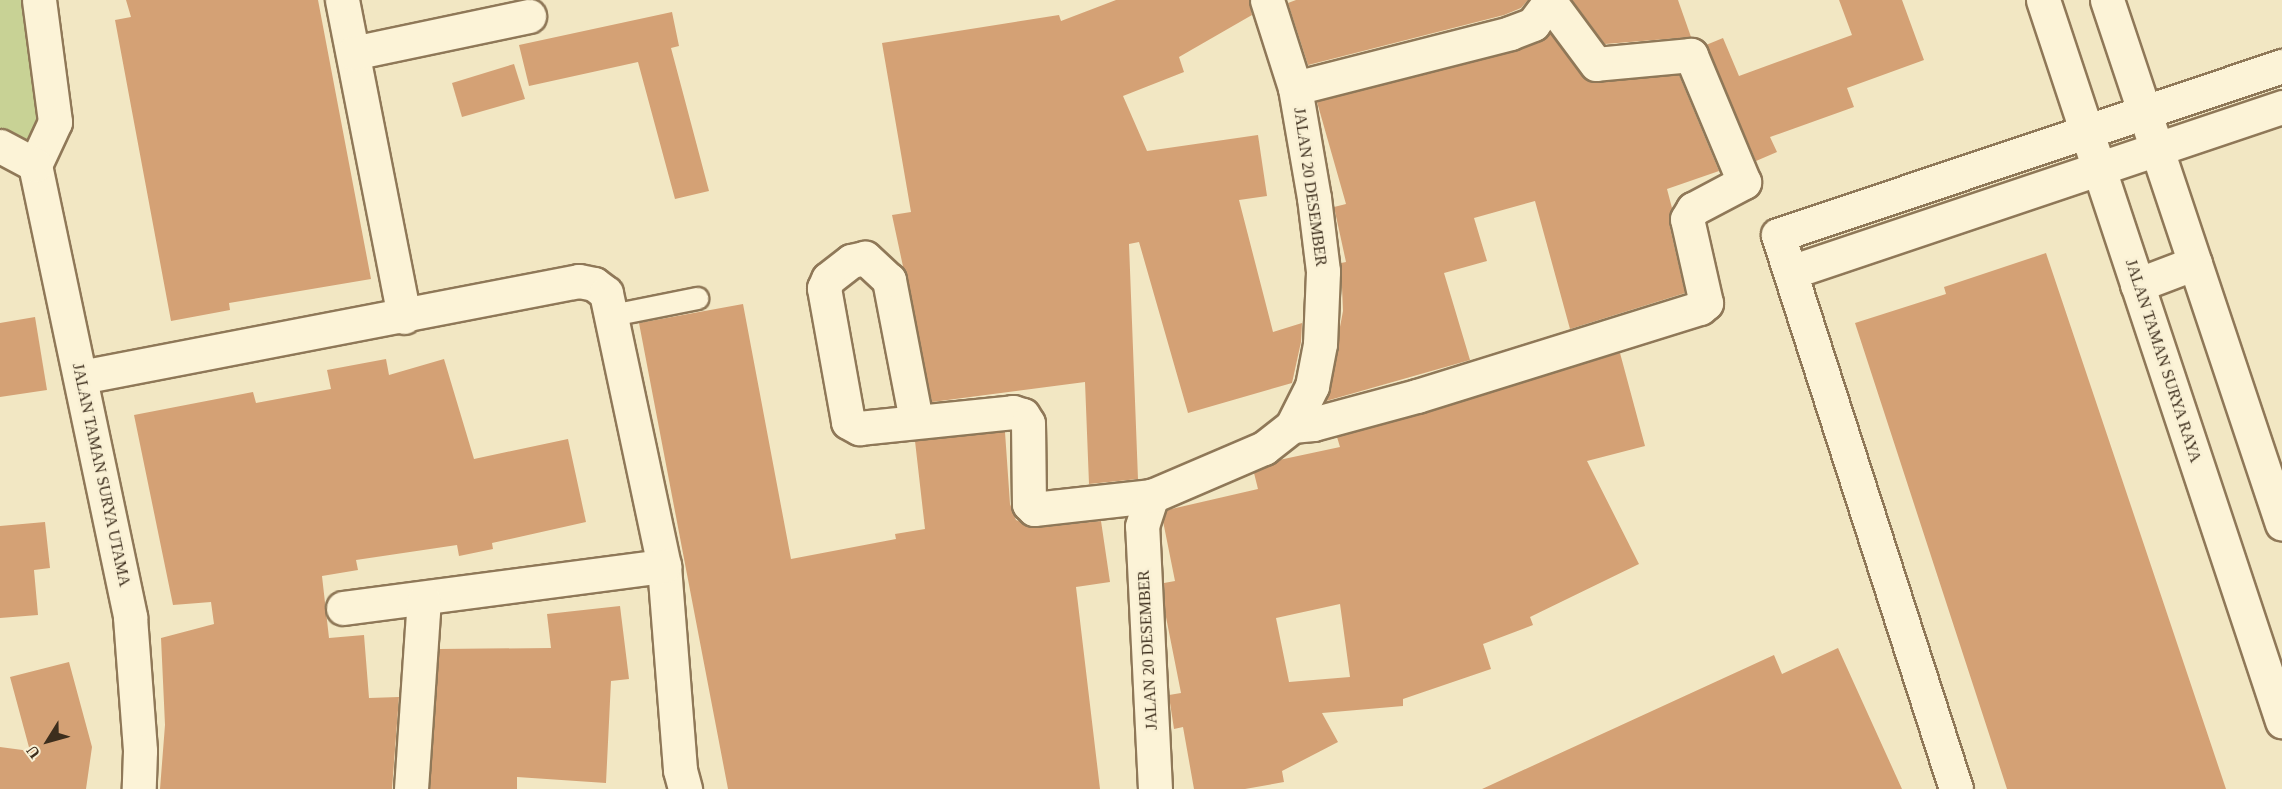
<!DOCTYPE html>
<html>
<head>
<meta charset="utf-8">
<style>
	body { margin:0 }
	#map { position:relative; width:2282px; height:789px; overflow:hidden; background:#f2e7c3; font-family:"Times New Roman",serif }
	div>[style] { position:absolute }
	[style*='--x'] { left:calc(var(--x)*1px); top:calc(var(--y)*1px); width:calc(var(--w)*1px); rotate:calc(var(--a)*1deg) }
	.green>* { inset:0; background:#c8d295 }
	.building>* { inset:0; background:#d4a175 }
	.roads { filter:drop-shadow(2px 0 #8f7858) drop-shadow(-2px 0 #8f7858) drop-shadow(0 2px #8f7858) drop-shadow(0 -2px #8f7858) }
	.service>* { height:21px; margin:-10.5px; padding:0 10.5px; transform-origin:10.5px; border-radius:10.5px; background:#fcf3d7 }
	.minor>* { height:33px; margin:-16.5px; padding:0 16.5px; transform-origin:16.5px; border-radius:16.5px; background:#fcf3d7 }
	span { translate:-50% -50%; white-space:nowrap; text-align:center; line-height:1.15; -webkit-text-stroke:5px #f9f0d4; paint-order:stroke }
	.street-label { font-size:16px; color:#3d2e1d }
	.north { position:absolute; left:18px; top:711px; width:60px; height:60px; -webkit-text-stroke:4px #f9f0d4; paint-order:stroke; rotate:233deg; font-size:16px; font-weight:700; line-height:24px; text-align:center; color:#3d2e1d }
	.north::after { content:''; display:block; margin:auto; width:21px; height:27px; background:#3d2e1d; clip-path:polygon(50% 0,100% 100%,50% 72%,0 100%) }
</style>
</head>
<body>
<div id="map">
	<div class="green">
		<i style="clip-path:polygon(0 0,35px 0,58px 232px,0 141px)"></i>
	</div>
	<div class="building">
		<i style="clip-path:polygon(126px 0,318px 0,371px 279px,229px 303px,230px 310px,171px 321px,115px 20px,131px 17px)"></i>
		<i style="clip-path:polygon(1116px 0,1249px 0,1252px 15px,1179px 57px,1184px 72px,1123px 96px,1147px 151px,1258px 135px,1267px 196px,1239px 200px,1273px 332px,1302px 323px,1301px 342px,1292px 383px,1188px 413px,1139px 242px,1129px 244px,1138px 479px,1089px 484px,1085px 382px,932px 402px,892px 215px,911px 212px,882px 43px,1059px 15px,1061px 21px)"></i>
		<i style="clip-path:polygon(1296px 0,1528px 0,1521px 8px,1504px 15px,1308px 65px,1288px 3px)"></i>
		<i style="clip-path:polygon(1572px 0,1678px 0,1691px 37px,1605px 44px)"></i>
		<i style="clip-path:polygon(1839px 0,1902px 0,1924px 60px,1847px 88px,1854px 107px,1770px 137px,1777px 152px,1756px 161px,1706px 45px,1723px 38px,1739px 76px,1852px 35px)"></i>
		<i style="clip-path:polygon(672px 12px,679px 46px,671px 48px,709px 191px,675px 199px,638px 62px,529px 86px,519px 45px)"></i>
		<i style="clip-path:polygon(1550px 33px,1589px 81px,1679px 75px,1719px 171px,1667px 189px,1672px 208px,1669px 223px,1685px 293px,1570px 329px,1535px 201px,1474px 218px,1487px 261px,1444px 273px,1470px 360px,1326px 401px,1343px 311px,1341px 263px,1346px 262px,1334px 207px,1346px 204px,1317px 102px,1515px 51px)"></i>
		<i style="clip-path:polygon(514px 64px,525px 99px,462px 117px,452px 83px)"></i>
		<i style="clip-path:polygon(2046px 253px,2226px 789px,2007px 789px,1855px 323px,1946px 294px,1944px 287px)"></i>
		<i style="clip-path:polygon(743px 304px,791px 559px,896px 539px,895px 534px,925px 529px,915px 441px,1005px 432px,1010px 504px,1016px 520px,1036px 528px,1101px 521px,1110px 582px,1076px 587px,1100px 789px,728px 789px,639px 323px)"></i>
		<i style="clip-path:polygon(35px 317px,47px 390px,0 397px,0 323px)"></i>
		<i style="clip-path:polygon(evenodd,1620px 353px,1645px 446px,1587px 461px,1639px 564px,1530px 617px,1533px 625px,1483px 644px,1491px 669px,1403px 699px,1403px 706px,1322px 713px,1338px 742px,1282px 771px,1284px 782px,1245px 789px,1194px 789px,1183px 727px,1174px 729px,1170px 703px,1169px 695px,1181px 693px,1165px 612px,1164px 583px,1175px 581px,1163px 521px,1167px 510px,1258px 489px,1254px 473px,1279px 460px,1340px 447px,1337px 437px,1620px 353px,1340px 604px,1350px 677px,1289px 682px,1276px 618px,1340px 604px)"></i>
		<i style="clip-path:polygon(386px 359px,389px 375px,444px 359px,474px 459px,568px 439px,586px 522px,492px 543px,493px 549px,459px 556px,457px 545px,356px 560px,358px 570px,322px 576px,329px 638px,364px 635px,369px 698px,399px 697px,392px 789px,160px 789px,165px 725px,161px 638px,214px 624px,211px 602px,173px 605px,134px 415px,253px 392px,256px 403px,331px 389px,327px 370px)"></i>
		<i style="clip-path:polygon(45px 522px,50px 568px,34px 570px,38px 615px,0 618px,0 526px)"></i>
		<i style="clip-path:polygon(620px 606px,629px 679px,611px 681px,606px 783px,517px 777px,517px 789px,430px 789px,439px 649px,551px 648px,547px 614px)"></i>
		<i style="clip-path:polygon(1838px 648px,1902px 789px,1482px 789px,1774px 655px,1782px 674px)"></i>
		<i style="clip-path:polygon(69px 662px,92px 747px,86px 789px,0 789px,0 747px,30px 751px,10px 677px)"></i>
	</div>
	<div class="roads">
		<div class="service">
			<i style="--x:612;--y:315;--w:87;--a:-11.3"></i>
		</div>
		<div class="minor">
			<i style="--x:39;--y:0;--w:123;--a:82.5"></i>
			<i style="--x:55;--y:122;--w:47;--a:114.9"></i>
			<i style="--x:35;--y:165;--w:462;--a:78.1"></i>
			<i style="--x:130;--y:617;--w:134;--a:85.7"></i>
			<i style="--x:140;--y:751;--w:38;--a:92"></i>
			<i style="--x:342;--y:0;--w:323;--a:78.9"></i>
			<i style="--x:2043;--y:0;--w:760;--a:71.66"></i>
			<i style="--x:2107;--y:0;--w:552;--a:71.53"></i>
			<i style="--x:353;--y:53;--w:180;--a:-11.9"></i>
			<i style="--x:1295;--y:88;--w:222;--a:-14.3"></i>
			<i style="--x:1510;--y:33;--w:25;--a:-21"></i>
			<i style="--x:1533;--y:24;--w:30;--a:-53"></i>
			<i style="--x:0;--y:146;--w:40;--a:28"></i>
			<i style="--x:1791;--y:272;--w:518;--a:-18.57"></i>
			<i style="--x:2137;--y:285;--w:62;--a:-20.8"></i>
			<i style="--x:81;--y:377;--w:507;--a:-10.91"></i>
			<i style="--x:579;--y:281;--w:15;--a:11"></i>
			<i style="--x:594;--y:284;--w:15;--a:37"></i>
			<i style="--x:606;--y:293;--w:279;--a:78"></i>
			<i style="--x:664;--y:566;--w:205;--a:85.5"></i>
			<i style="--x:680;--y:770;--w:20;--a:75"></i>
			<i style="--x:916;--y:420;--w:143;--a:-100.9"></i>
			<i style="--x:889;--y:280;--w:33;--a:-137"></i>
			<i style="--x:865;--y:258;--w:14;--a:168"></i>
			<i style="--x:851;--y:261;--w:29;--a:142"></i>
			<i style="--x:828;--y:279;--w:10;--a:114"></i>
			<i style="--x:824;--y:288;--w:136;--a:79.8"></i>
			<i style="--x:848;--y:422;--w:13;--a:29"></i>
			<i style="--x:859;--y:428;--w:155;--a:-5.9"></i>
			<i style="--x:1013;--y:412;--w:10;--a:17"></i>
			<i style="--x:1023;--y:415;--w:9;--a:58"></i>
			<i style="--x:1028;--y:423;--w:81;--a:89.3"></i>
			<i style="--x:1029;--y:504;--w:7;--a:45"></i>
			<i style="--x:1034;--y:509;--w:119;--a:-6.3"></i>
			<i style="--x:1292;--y:426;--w:21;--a:-5"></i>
			<i style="--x:1313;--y:424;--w:108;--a:-15.1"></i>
			<i style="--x:1417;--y:396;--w:296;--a:-17.3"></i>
			<i style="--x:1700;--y:308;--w:8;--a:-40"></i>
			<i style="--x:1706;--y:303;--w:86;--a:-102.7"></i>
			<i style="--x:1687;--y:219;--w:12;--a:-59"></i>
			<i style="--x:1693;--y:209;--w:58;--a:-27.9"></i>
			<i style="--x:1744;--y:182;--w:138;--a:-112.7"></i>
			<i style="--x:1691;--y:55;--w:95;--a:174.6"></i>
			<i style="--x:1596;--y:64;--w:77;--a:-126.6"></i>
			<i style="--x:343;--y:608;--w:324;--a:-7.5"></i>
			<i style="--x:411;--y:789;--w:189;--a:-86.1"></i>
			<i style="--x:1155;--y:789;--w:263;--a:-92.8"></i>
			<i style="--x:1142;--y:526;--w:32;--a:-72"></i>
			<i style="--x:1152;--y:496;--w:122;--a:-23.2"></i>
			<i style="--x:1264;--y:448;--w:36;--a:-38"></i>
			<i style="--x:1292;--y:426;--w:45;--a:-63.4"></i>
			<i style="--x:1312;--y:386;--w:43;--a:-79.2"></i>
			<i style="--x:1320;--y:344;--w:73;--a:-87.6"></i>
			<i style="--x:1323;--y:271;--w:74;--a:-97"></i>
			<i style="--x:1314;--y:198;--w:112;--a:-99.8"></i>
			<i style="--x:1295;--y:88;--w:92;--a:-107.7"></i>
			<i style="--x:1956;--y:789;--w:582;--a:-107.81"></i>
			<i style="--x:1778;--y:235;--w:532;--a:-18.54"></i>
		</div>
	</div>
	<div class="street-label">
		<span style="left:1310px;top:187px;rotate:82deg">JALAN 20 DESEMBER</span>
		<span style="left:2163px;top:361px;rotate:72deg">JALAN TAMAN SURYA RAYA</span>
		<span style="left:101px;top:475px;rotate:78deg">JALAN TAMAN SURYA UTAMA</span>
		<span style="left:1148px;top:650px;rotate:-93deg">JALAN 20 DESEMBER</span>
	</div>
	<div class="north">U</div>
</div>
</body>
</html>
